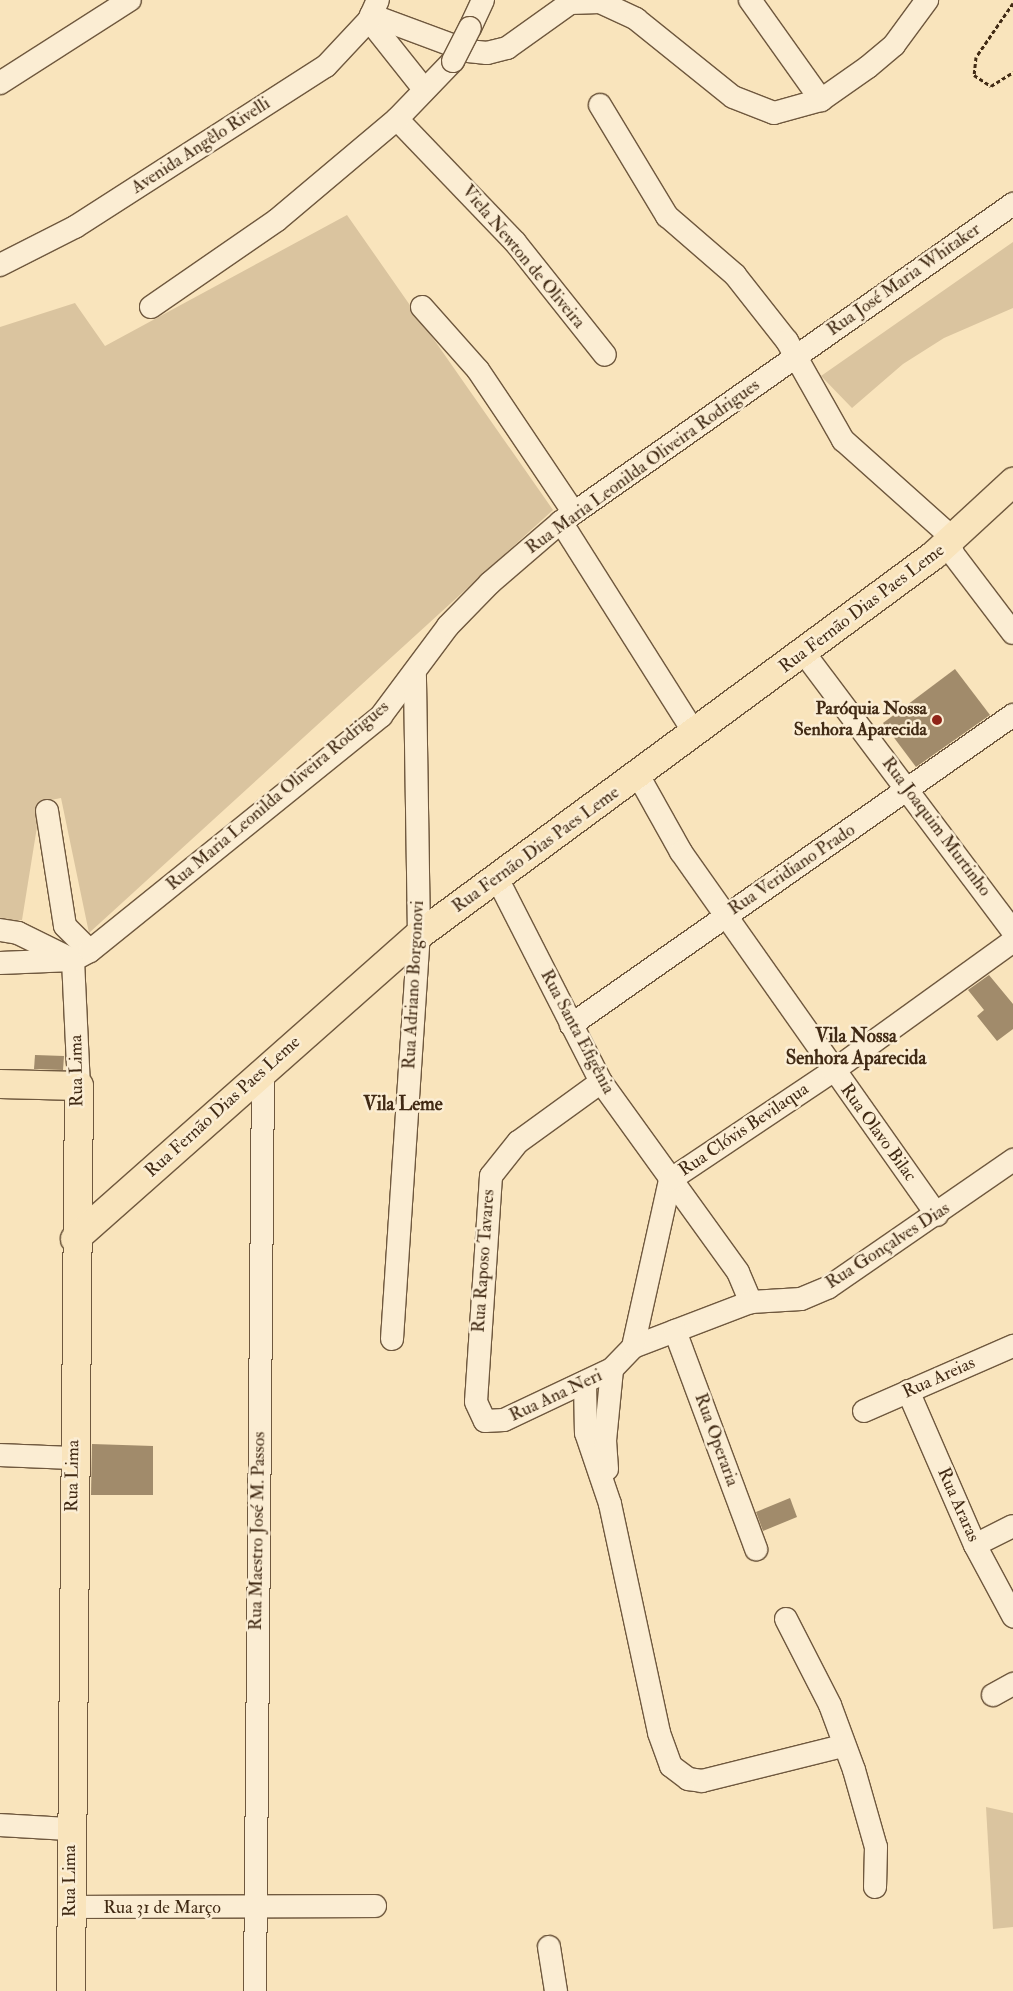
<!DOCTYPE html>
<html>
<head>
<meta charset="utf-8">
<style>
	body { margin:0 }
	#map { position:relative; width:1013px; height:1991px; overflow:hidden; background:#f9e4bc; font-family:"IM FELL Double Pica",serif }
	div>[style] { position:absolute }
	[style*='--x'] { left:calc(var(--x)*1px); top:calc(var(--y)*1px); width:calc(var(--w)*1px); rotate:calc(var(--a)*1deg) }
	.green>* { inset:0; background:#dac49f }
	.building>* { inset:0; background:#a18b6b }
	.path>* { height:3px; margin-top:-1.5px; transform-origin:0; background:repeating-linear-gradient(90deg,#412a14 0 4px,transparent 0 6.5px) }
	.roads { filter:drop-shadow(1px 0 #6f583e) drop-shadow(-1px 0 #6f583e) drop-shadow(0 1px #6f583e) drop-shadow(0 -1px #6f583e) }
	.minor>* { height:22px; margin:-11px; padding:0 11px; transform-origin:11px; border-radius:11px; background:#fbedd3 }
	.major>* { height:28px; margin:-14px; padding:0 14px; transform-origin:14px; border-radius:14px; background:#f9e4bc }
	.bridges { filter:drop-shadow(1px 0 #6f583e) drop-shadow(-1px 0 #6f583e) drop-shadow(0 1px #6f583e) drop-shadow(0 -1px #6f583e) }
	.minor-bridge>* { height:22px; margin:-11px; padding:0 11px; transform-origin:11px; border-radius:11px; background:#fbedd3 }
	.dots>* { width:14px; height:14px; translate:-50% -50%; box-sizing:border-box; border:2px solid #fbedd3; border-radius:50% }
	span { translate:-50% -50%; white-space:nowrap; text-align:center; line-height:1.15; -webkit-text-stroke:5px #fbedd3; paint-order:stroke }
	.street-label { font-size:18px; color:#412a14 }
	.poi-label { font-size:18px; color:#412a14; font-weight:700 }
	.right { translate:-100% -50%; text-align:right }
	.neighbourhood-label { font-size:19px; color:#412a14; font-weight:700 }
</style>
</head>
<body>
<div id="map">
	<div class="green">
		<i style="clip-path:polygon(347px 215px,553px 510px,89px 933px,61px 798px,41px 802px,22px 920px,0 920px,0 327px,75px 303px,105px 346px)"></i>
		<i style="clip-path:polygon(1013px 242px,1013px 308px,944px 338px,903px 364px,852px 408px,821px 376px)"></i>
		<i style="clip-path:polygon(986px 1807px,1013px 1813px,1013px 1927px,993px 1929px)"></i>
	</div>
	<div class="building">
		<i style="clip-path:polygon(955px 669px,990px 715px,916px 767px,883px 723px)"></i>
		<i style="clip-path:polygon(989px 975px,1013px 1004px,1013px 1029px,997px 1041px,977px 1016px,984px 1010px,968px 990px)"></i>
		<i style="clip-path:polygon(35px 1055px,64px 1056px,63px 1070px,34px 1069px)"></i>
		<i style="clip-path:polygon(92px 1444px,153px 1446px,153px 1495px,91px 1495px)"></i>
		<i style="clip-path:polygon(790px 1498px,797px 1517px,763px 1531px,756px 1512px)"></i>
	</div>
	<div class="path">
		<i style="--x:1013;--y:3;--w:65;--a:124.4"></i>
		<i style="--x:976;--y:57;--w:18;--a:96"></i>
		<i style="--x:974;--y:75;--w:20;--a:33"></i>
		<i style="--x:991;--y:86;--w:26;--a:-32"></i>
	</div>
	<div class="roads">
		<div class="minor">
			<i style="--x:750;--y:0;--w:123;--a:54.6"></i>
			<i style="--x:371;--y:15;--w:103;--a:20.4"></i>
			<i style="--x:468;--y:51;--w:19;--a:6"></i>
			<i style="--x:487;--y:53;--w:21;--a:-14"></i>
			<i style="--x:507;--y:48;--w:77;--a:-35.5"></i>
			<i style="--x:570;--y:3;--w:30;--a:-2"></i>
			<i style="--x:600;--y:2;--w:40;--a:25"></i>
			<i style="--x:636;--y:19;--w:124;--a:38.8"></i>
			<i style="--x:733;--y:97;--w:44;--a:21.3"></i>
			<i style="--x:774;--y:113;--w:49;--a:-15.5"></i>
			<i style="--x:821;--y:100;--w:57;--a:-35.1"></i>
			<i style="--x:868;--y:67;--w:34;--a:-40"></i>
			<i style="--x:894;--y:45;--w:56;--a:-53.7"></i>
			<i style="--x:369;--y:20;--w:87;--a:51.5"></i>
			<i style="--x:470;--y:28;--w:31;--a:-65"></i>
			<i style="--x:0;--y:83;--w:154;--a:-32.6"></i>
			<i style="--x:600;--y:105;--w:130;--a:58.9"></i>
			<i style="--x:667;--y:216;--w:90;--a:40.9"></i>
			<i style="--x:735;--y:275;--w:84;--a:51.8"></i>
			<i style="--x:787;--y:341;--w:114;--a:60.5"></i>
			<i style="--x:843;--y:440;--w:138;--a:41.8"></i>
			<i style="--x:946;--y:532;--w:23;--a:72"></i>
			<i style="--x:953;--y:554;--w:99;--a:52.8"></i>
			<i style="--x:397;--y:119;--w:170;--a:46.2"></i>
			<i style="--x:515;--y:242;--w:144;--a:51.5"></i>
			<i style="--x:0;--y:265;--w:84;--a:-26.9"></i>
			<i style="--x:75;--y:227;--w:298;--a:-32.7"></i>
			<i style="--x:326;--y:66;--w:63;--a:-46.9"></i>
			<i style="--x:369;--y:20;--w:22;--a:-66"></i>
			<i style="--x:151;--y:307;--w:153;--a:-34.6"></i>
			<i style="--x:277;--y:220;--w:157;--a:-40.1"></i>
			<i style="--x:397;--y:119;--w:81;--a:-46"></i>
			<i style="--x:422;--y:307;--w:84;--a:48.4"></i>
			<i style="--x:478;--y:370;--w:172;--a:56.1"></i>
			<i style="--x:561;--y:522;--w:251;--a:57.7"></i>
			<i style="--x:804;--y:653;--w:348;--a:53.1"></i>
			<i style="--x:638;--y:775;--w:88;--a:60.8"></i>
			<i style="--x:681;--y:852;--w:444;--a:54.8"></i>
			<i style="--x:47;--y:811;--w:116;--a:81.1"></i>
			<i style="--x:65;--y:926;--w:35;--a:45"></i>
			<i style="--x:497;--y:878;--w:229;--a:63"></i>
			<i style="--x:601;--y:1082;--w:234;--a:54.2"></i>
			<i style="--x:738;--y:1272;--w:33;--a:67"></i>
			<i style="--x:0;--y:930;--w:18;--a:9"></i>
			<i style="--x:18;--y:933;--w:61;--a:26.1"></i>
			<i style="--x:73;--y:960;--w:126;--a:87.3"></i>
			<i style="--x:0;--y:963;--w:73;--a:-2.4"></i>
			<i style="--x:73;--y:960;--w:19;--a:-28"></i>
			<i style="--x:90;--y:951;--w:374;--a:-38.9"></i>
			<i style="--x:381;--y:716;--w:112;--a:-53.3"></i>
			<i style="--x:448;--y:626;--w:60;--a:-45.7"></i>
			<i style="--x:490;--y:583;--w:94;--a:-40.7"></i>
			<i style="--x:561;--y:522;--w:553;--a:-35.13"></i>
			<i style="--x:571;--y:1025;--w:540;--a:-35.04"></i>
			<i style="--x:601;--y:1082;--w:102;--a:144.1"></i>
			<i style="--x:518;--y:1142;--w:43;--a:128.5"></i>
			<i style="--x:491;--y:1176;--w:226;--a:93.8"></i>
			<i style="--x:476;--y:1402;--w:21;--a:65"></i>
			<i style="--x:485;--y:1421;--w:19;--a:-3"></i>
			<i style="--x:504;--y:1420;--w:119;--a:-25.3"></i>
			<i style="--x:612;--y:1369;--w:30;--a:-46"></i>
			<i style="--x:633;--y:1347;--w:126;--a:-20.9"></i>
			<i style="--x:751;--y:1302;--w:50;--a:-3.4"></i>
			<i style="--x:801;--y:1299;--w:30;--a:-23"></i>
			<i style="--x:829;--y:1287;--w:224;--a:-34.6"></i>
			<i style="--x:675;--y:1331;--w:233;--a:69.6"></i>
			<i style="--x:392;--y:1339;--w:405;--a:-86.2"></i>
			<i style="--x:419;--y:935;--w:259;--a:-90.9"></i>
			<i style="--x:633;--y:1347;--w:171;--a:-77.5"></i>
			<i style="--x:670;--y:1180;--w:196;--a:-33.8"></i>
			<i style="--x:833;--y:1071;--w:222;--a:-35.8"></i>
			<i style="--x:585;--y:1382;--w:51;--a:88.9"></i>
			<i style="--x:586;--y:1433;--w:75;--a:71.3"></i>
			<i style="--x:610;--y:1504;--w:234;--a:77.9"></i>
			<i style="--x:659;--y:1733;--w:35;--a:70"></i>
			<i style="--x:671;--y:1766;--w:21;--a:37"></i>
			<i style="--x:688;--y:1779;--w:14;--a:8"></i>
			<i style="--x:702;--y:1781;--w:144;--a:-14"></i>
			<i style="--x:908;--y:1391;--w:168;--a:66.5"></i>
			<i style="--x:975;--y:1545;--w:81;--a:61.8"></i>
			<i style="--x:864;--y:1411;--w:163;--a:-23.6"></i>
			<i style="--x:0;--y:1455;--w:73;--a:2.4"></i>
			<i style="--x:607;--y:1469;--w:28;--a:-94"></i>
			<i style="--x:605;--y:1441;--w:72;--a:-84.4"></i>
			<i style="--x:975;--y:1545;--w:42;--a:-26.6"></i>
			<i style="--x:786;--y:1619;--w:97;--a:62.9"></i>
			<i style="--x:830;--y:1705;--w:69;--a:69.7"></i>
			<i style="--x:854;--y:1770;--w:80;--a:74.1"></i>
			<i style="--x:876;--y:1847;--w:40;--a:91.4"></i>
			<i style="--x:993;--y:1695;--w:23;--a:-29"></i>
			<i style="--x:0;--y:1825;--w:70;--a:3.3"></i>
			<i style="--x:70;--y:1907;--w:305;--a:-0.2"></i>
			<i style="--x:549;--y:1947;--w:45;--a:81"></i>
			<i style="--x:255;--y:1991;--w:920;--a:-89.5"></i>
		</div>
		<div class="major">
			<i style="--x:0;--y:1084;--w:79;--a:1.5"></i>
			<i style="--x:79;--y:1086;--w:905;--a:90.51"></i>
			<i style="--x:75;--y:1239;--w:459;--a:-41.5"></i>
			<i style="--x:419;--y:935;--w:640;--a:-36.42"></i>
			<i style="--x:934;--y:555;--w:108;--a:-42.7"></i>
		</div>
	</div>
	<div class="bridges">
		<div class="minor-bridge">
			<i style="--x:453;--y:61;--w:37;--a:-63"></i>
		</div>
	</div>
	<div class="dots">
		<i style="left:937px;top:720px;background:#8f2418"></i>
	</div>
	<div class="street-label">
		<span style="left:201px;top:146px;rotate:-33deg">Avenida Angêlo Rivelli</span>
		<span style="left:523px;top:257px;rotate:50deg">Viela Newton de Oliveira</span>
		<span style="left:904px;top:280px;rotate:-35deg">Rua José Maria Whitaker</span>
		<span style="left:643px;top:467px;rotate:-36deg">Rua Maria Leonilda Oliveira Rodrigues</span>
		<span style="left:862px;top:609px;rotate:-37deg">Rua Fernão Dias Paes Leme</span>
		<span style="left:278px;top:796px;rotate:-40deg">Rua Maria Leonilda Oliveira Rodrigues</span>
		<span style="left:936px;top:827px;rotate:53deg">Rua Joaquim Murtinho</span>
		<span style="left:536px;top:850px;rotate:-36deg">Rua Fernão Dias Paes Leme</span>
		<span style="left:792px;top:870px;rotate:-34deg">Rua Veridiano Prado</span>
		<span style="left:414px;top:985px;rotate:-87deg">Rua Adriano Borgonovi</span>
		<span style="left:577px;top:1032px;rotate:62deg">Rua Santa Efigênia</span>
		<span style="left:77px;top:1071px;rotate:-91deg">Rua Lima</span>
		<span style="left:223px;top:1107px;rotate:-42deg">Rua Fernão Dias Paes Leme</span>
		<span style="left:744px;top:1130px;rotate:-34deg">Rua Clóvis Bevilaqua</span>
		<span style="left:878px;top:1133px;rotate:54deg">Rua Olavo Bilac</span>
		<span style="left:888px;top:1246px;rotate:-33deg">Rua Gonçalves Dias</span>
		<span style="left:484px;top:1261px;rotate:-86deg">Rua Raposo Tavares</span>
		<span style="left:939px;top:1378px;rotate:-24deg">Rua Areias</span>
		<span style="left:556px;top:1396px;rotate:-25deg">Rua Ana Neri</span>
		<span style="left:716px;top:1440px;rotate:70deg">Rua Operaria</span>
		<span style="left:73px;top:1476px;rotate:-89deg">Rua Lima</span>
		<span style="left:958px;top:1505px;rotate:66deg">Rua Araras</span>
		<span style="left:258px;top:1531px;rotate:-89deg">Rua Maestro José M. Passos</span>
		<span style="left:70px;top:1881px;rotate:-90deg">Rua Lima</span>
		<span style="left:162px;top:1908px">Rua 31 de Março</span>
	</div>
	<div class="poi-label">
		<span class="right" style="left:927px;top:720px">Paróquia Nossa<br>Senhora Aparecida</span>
	</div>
	<div class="neighbourhood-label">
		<span style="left:856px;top:1048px">Vila Nossa<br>Senhora Aparecida</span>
		<span style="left:403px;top:1105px">Vila Leme</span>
	</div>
</div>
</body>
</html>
